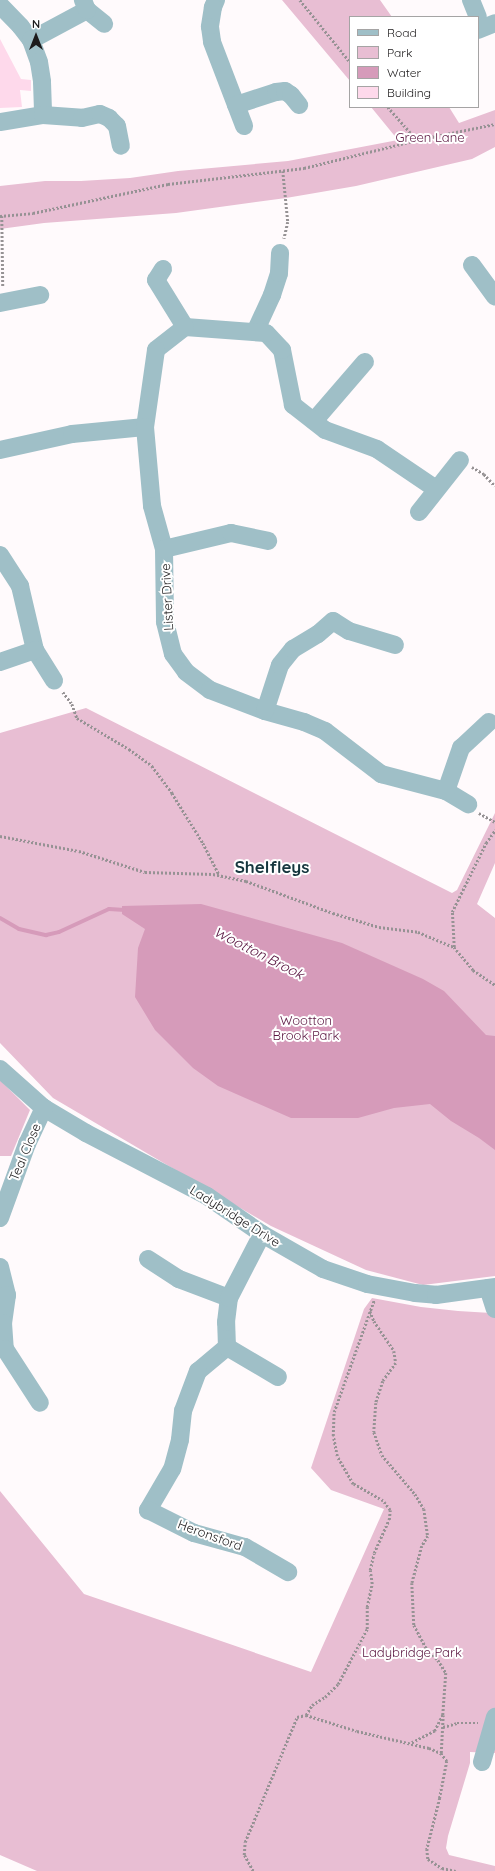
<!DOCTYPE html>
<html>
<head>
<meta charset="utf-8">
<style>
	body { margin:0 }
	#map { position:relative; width:495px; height:1871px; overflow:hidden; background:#fffafc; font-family:Quicksand,sans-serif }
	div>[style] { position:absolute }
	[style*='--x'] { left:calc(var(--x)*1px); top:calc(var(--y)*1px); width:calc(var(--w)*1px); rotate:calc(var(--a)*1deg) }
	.green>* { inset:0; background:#e8bed3 }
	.water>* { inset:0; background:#d69bba }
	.stream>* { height:4px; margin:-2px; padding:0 2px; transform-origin:2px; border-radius:2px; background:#d69bba }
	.building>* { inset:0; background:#fed9eb }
	.path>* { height:2.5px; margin-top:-1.25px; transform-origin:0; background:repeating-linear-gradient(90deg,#969294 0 2px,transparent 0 4px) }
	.minor>* { height:18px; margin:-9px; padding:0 9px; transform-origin:9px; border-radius:9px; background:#9fbfc7 }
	span { translate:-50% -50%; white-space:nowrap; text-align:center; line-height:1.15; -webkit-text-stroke:4px #fff; paint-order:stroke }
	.park-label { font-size:13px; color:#5c1842 }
	.street-label { font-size:13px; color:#1d1b1c }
	.water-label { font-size:14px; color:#540f3b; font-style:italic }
	.district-label { font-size:17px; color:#16363e; font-weight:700 }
	.legend { position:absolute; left:349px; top:16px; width:130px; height:92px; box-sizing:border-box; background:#fff; border:1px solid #a5a4a4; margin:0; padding:5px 7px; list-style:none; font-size:12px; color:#1d1b1c }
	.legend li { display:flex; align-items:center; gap:8px; height:20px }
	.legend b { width:20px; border:1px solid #a5a4a4 }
	.north { position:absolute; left:16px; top:16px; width:40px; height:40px; -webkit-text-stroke:3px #fff; paint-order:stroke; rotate:0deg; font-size:11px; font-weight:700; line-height:16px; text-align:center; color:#1d1b1c }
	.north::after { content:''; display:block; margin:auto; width:14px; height:18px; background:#1d1b1c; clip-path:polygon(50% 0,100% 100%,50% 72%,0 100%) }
</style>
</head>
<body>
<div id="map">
	<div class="green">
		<i style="clip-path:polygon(282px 0,380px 0,392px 17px,350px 17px,350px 81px)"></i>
		<i style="clip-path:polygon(371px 107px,449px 107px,459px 123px,495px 110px,495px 147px,472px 159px,356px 186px,286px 198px,176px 213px,44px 223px,0 229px,0 186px,45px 181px,81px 181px,130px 178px,178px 171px,288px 161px,398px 140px)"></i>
		<i style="clip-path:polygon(86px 708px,452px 893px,457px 890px,495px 813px,495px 863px,477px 904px,495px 918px,495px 1276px,423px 1285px,366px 1270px,271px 1226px,53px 1098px,0 1043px,0 733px)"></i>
		<i style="clip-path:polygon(0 1080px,30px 1110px,11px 1156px,0 1156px)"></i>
		<i style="clip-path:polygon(372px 1298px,421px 1307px,458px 1311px,491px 1313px,495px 1310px,495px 1753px,470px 1752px,470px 1763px,448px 1836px,446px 1848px,449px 1855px,495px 1866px,495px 1871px,37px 1871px,0 1855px,0 1491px,84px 1594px,311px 1672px,384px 1509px,331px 1490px,311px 1468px,364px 1309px)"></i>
	</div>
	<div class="water">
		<i style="clip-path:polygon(201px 904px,342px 943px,423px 979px,444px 991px,486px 1035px,495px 1036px,495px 1150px,479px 1138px,451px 1121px,430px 1104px,394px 1108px,358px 1118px,291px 1118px,218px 1086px,193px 1068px,155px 1030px,135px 997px,138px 948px,145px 929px,122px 914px,122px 906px)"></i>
	</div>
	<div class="stream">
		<i style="--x:0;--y:918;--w:22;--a:30"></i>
		<i style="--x:19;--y:929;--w:28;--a:13"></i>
		<i style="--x:46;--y:935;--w:13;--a:-13"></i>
		<i style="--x:59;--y:932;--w:55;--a:-24.7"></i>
		<i style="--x:109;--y:909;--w:16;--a:4"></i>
	</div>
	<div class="building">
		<i style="clip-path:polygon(0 39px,21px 79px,31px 80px,31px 91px,20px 90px,22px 107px,0 108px)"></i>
	</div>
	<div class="path">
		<i style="--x:300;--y:0;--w:80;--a:51.1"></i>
		<i style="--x:388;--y:107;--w:44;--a:48.7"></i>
		<i style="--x:283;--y:171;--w:51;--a:84.4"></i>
		<i style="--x:288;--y:222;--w:17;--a:103"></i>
		<i style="--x:0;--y:216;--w:33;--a:-5"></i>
		<i style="--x:33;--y:213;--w:138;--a:-12.1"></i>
		<i style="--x:168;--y:184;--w:137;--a:-6.7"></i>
		<i style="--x:304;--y:168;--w:116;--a:-13.9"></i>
		<i style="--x:417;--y:140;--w:80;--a:-11.6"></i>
		<i style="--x:2;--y:216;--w:71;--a:89.2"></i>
		<i style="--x:472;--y:467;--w:14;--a:30"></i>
		<i style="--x:484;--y:474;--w:16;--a:47"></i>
		<i style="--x:63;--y:692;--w:15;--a:53"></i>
		<i style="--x:72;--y:704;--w:15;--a:70"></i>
		<i style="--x:77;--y:718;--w:61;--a:30.8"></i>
		<i style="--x:129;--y:749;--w:29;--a:36"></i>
		<i style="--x:152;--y:766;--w:34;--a:53"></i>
		<i style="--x:172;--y:793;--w:59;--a:58.2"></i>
		<i style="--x:203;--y:843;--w:36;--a:63"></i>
		<i style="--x:479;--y:813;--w:18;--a:29"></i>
		<i style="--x:0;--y:836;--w:80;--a:10.8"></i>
		<i style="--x:79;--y:851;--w:69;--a:17.7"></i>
		<i style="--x:145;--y:872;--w:68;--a:1.7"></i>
		<i style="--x:213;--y:874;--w:34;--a:12"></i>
		<i style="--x:246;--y:881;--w:93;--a:20.2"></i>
		<i style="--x:333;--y:913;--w:48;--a:16.9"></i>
		<i style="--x:379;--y:927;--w:39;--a:7"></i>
		<i style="--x:418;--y:932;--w:39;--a:23"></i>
		<i style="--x:454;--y:947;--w:30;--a:50"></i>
		<i style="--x:473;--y:970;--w:27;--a:34"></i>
		<i style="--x:454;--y:947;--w:35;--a:-93"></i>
		<i style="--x:452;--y:912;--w:77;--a:-63.8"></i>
		<i style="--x:486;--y:843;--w:16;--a:-55"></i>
		<i style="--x:370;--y:1311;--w:11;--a:68"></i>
		<i style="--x:374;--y:1321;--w:36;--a:56"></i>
		<i style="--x:394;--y:1351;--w:12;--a:81"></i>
		<i style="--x:396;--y:1363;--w:22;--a:126"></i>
		<i style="--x:383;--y:1381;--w:23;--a:108"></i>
		<i style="--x:376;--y:1403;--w:29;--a:94"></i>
		<i style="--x:374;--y:1432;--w:24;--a:71"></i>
		<i style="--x:382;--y:1455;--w:51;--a:49.8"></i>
		<i style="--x:415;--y:1494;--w:17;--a:59"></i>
		<i style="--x:424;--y:1509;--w:27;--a:82"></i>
		<i style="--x:428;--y:1536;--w:12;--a:121"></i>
		<i style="--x:422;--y:1546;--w:38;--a:105"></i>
		<i style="--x:412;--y:1583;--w:42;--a:87.3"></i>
		<i style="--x:414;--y:1625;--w:27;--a:62"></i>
		<i style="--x:427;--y:1649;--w:16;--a:45"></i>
		<i style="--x:438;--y:1660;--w:15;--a:58"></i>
		<i style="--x:446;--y:1673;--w:42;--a:94.1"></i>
		<i style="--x:443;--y:1715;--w:18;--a:117"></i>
		<i style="--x:435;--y:1731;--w:27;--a:153"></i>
		<i style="--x:306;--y:1715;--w:12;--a:-59"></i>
		<i style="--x:312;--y:1705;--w:15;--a:-32"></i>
		<i style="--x:325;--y:1697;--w:18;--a:-45"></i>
		<i style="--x:338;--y:1684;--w:62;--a:-62.2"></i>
		<i style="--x:367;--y:1629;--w:22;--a:-90"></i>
		<i style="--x:367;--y:1607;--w:24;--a:-78"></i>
		<i style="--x:372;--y:1584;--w:14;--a:-98"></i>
		<i style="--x:370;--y:1570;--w:17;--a:-77"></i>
		<i style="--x:374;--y:1553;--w:36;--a:-66"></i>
		<i style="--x:389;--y:1520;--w:10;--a:-84"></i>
		<i style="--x:390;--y:1510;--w:11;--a:-128"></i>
		<i style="--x:383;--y:1501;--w:34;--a:-150"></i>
		<i style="--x:353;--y:1484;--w:32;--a:-120"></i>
		<i style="--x:337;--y:1456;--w:20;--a:-101"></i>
		<i style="--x:333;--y:1436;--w:24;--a:-88"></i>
		<i style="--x:334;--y:1412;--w:119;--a:-70.3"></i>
		<i style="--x:443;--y:1727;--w:15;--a:-16"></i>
		<i style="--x:457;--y:1723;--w:21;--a:0"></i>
		<i style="--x:441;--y:1753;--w:38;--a:-87"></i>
		<i style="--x:253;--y:1871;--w:18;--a:-119"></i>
		<i style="--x:244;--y:1855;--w:13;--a:-86"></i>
		<i style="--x:245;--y:1842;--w:135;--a:-67.4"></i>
		<i style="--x:297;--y:1717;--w:9;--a:-13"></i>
		<i style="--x:306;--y:1715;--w:53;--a:17.4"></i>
		<i style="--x:357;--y:1731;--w:74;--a:13.3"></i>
		<i style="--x:429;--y:1748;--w:13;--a:23"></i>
		<i style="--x:441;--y:1753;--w:10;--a:53"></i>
		<i style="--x:447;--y:1761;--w:38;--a:101"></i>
		<i style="--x:440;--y:1798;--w:53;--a:104.3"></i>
		<i style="--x:427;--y:1849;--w:10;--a:84"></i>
		<i style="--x:428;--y:1859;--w:17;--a:33"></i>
		<i style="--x:442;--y:1868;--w:14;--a:12"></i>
	</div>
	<div class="minor">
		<i style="--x:216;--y:0;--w:8;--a:113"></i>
		<i style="--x:213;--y:7;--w:20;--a:99"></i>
		<i style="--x:210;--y:27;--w:15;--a:82"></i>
		<i style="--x:212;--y:42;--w:90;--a:69.1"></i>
		<i style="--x:471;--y:0;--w:18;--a:68"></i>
		<i style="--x:0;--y:5;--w:30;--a:46"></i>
		<i style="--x:21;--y:27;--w:16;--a:52"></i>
		<i style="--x:31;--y:40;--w:23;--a:70"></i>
		<i style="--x:39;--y:62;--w:20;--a:81"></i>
		<i style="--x:42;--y:82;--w:33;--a:88"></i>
		<i style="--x:87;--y:10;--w:22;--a:39"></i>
		<i style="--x:478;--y:30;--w:18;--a:-22"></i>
		<i style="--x:31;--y:40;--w:64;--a:-28.2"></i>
		<i style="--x:87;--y:10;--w:11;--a:-112"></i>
		<i style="--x:236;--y:105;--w:42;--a:-18"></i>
		<i style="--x:276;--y:92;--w:9;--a:-6"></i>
		<i style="--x:285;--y:91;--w:7;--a:34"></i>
		<i style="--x:291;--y:95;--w:13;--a:51"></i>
		<i style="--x:0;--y:122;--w:44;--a:-9.2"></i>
		<i style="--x:43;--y:115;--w:39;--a:4"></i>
		<i style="--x:82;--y:118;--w:18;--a:-13"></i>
		<i style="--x:100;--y:114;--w:10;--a:24"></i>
		<i style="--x:109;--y:118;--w:11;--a:45"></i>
		<i style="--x:117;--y:126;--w:20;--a:79"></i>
		<i style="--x:472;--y:265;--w:39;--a:54"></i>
		<i style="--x:163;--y:269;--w:13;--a:122"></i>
		<i style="--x:156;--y:280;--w:55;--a:58.3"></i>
		<i style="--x:0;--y:303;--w:41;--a:-11.3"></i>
		<i style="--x:255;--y:332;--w:41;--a:-65.3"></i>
		<i style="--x:272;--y:295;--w:23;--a:-72"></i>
		<i style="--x:279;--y:273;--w:20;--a:-87"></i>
		<i style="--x:314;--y:421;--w:78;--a:-49.2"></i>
		<i style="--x:0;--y:450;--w:74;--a:-12.5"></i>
		<i style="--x:72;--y:434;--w:73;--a:-5.5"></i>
		<i style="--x:436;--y:489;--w:71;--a:-145.9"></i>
		<i style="--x:377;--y:449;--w:55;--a:-159.9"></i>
		<i style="--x:325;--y:430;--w:41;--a:-142"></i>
		<i style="--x:293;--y:405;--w:56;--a:-101.3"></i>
		<i style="--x:282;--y:350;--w:23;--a:-133"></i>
		<i style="--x:266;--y:333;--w:81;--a:-175.8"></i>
		<i style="--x:185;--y:327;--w:37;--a:142"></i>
		<i style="--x:156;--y:350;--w:78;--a:98.1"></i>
		<i style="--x:145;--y:427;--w:79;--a:84.9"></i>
		<i style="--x:152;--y:506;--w:45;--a:74.4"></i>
		<i style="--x:164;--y:549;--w:73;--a:89.2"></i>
		<i style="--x:165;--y:622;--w:33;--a:76"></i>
		<i style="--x:173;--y:654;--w:22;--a:54"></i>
		<i style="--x:186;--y:672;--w:30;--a:37"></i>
		<i style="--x:210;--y:690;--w:59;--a:20.9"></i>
		<i style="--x:265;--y:711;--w:41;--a:15.8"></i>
		<i style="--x:304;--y:722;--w:23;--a:23"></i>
		<i style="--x:325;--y:731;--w:71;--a:37.5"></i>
		<i style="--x:381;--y:774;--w:67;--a:14.7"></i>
		<i style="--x:446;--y:791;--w:26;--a:31"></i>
		<i style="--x:419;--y:512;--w:66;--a:-51.7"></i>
		<i style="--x:164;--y:549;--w:69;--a:-13.4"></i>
		<i style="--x:231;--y:533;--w:38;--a:12"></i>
		<i style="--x:0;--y:555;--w:37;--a:57"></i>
		<i style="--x:20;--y:586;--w:66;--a:76.8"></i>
		<i style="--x:35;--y:650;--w:36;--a:58"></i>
		<i style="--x:0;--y:662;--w:37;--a:-19"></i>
		<i style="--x:265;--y:711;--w:48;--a:-71.9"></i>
		<i style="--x:280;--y:665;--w:21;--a:-51"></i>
		<i style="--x:293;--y:649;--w:29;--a:-31"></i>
		<i style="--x:318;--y:634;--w:20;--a:-41"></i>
		<i style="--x:333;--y:621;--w:19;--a:32"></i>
		<i style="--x:349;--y:631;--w:48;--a:16.9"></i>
		<i style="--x:446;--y:791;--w:46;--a:-70.8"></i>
		<i style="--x:461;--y:748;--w:38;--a:-43"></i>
		<i style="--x:0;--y:1069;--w:59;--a:41.6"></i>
		<i style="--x:44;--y:1108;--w:49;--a:30.8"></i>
		<i style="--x:86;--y:1133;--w:136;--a:27.5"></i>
		<i style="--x:207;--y:1196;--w:67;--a:34.6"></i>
		<i style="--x:262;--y:1234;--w:70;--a:29.8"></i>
		<i style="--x:323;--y:1269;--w:46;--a:18.8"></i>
		<i style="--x:367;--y:1284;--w:49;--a:10.6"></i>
		<i style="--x:415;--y:1293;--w:21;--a:5"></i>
		<i style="--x:436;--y:1295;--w:60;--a:-7.7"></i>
		<i style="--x:0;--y:1218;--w:79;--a:-70"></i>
		<i style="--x:27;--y:1144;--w:40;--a:-65"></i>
		<i style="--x:148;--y:1259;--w:37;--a:33"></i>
		<i style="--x:179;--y:1279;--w:53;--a:20.8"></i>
		<i style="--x:0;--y:1267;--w:29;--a:76"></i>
		<i style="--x:7;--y:1295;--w:28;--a:98"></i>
		<i style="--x:3;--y:1323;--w:26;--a:86"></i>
		<i style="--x:5;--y:1349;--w:64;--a:57.1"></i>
		<i style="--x:488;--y:1288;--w:22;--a:72"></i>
		<i style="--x:227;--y:1347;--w:38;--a:140"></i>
		<i style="--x:198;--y:1371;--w:43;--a:110.6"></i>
		<i style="--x:183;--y:1411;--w:29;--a:96"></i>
		<i style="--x:180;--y:1440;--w:30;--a:105"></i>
		<i style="--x:172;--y:1469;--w:48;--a:120.3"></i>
		<i style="--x:148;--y:1510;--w:51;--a:26.6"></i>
		<i style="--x:194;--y:1533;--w:53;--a:15.4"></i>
		<i style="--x:245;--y:1547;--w:50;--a:30.2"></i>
		<i style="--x:227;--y:1347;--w:25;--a:-92"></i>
		<i style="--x:226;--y:1322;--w:24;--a:-83"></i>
		<i style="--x:229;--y:1298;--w:72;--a:-62.7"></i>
		<i style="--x:227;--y:1347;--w:59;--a:30.5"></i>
		<i style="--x:482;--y:1762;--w:47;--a:-73.9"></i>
	</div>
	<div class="park-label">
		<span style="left:430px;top:137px">Green Lane</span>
		<span style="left:306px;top:1028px">Wootton<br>Brook Park</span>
		<span style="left:412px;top:1652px">Ladybridge Park</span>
	</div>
	<div class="street-label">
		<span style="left:167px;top:597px;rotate:-93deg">Lister Drive</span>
		<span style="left:25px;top:1152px;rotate:-67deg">Teal Close</span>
		<span style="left:235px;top:1216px;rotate:32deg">Ladybridge Drive</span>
		<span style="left:210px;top:1535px;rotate:20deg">Heronsford</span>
	</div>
	<div class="water-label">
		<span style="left:259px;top:953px;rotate:27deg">Wootton Brook</span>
	</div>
	<div class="district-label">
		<span style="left:272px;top:867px">Shelfleys</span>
	</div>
	<ul class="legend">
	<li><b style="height:5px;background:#9fbfc7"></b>Road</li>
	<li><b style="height:11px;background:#e8bed3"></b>Park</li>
	<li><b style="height:11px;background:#d69bba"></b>Water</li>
	<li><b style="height:11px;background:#fed9eb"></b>Building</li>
	</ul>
	<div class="north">N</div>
</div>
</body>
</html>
